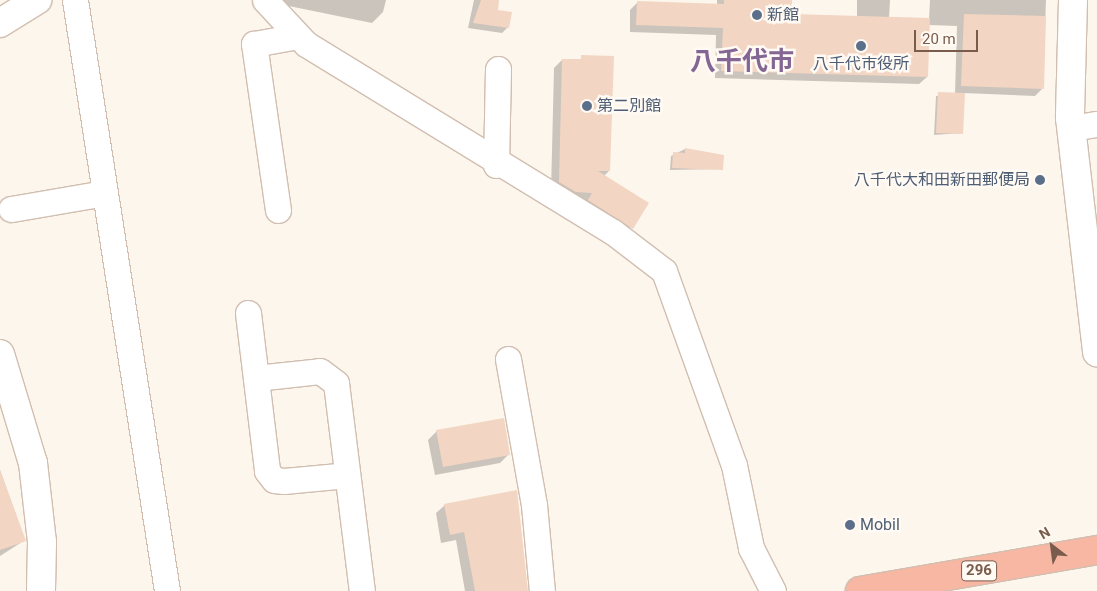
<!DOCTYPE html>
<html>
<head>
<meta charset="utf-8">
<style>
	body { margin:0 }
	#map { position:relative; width:1097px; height:591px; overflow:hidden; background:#fdf6ec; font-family:Roboto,"Noto Sans JP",sans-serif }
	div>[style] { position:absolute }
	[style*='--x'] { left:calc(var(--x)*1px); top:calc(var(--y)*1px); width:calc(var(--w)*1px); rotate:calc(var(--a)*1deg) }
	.shadow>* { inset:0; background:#0003 }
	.building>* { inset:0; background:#f3d5c3 }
	.roads { filter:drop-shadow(1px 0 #d1beb0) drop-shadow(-1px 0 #d1beb0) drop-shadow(0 1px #d1beb0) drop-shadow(0 -1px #d1beb0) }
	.street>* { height:25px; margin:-12.5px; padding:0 12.5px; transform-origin:12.5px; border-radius:12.5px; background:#fff }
	.secondary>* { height:28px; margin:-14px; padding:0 14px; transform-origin:14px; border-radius:14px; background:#fff }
	.highway>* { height:28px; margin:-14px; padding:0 14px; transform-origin:14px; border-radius:14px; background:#f7b7a3 }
	.dots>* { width:14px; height:14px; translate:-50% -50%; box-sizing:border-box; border:2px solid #fffaf3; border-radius:50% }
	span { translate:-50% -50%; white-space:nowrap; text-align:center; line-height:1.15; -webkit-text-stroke:5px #fffaf3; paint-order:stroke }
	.shield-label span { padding:1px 4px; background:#fffaf3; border:1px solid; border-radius:4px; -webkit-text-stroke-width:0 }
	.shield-label { font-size:15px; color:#7a5c4d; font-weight:700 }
	.service-label { font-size:16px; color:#4e5e75 }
	.left { translate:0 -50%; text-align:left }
	.right { translate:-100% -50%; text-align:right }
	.town-label { font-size:26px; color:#846695; font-weight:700 }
	.north { position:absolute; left:1027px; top:521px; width:50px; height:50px; -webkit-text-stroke:4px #fffaf3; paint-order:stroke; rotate:330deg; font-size:14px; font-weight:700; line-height:20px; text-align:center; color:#7a5c4d }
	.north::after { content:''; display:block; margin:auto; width:18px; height:22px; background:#7a5c4d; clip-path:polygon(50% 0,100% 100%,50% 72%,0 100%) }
	.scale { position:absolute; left:914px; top:30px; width:64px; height:22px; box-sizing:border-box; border:2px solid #7a5c4d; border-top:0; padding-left:6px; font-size:15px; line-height:18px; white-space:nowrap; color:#7a5c4d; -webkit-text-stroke:4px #fffaf3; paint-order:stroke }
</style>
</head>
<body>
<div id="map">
	<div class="shadow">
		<i style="clip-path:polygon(280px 0,386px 0,383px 12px,372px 23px,279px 4px)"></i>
		<i style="clip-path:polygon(474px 0,498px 0,497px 11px,508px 27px,502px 33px,468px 28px)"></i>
		<i style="clip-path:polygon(717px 0,791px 0,790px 15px,857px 17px,857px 0,890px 0,889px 18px,929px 20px,930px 0,1046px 0,1043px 88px,1035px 96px,963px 93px,962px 133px,934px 135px,936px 96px,955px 94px,957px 26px,929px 25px,927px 77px,919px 84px,715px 78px,716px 35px,630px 32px,630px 10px,638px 2px,717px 5px)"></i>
		<i style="clip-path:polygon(562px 60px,609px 171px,604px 176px,648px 203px,623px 237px,551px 191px,554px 68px)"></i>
		<i style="clip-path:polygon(685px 149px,722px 169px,670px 170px,671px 156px)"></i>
		<i style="clip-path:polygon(437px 431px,509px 454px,500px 463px,435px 475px,428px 440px)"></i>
		<i style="clip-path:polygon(0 470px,25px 540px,0 556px)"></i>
		<i style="clip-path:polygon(445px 505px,526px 591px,465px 591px,456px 540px,441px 543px,436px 513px)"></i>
	</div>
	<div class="building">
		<i style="clip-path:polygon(481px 0,499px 0,498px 10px,512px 12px,509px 28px,473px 23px)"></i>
		<i style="clip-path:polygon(724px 0,792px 0,792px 14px,930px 18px,928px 77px,721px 71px,723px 28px,636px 25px,637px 1px,724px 4px)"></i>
		<i style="clip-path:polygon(964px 14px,1046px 16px,1044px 89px,961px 86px)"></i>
		<i style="clip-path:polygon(581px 55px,614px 56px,610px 171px,598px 171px,649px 203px,633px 229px,588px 200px,592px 193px,576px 192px,559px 182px,562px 59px,581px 59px)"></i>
		<i style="clip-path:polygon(938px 92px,965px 93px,963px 134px,936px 133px)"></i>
		<i style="clip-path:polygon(685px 148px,724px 155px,723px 170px,672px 168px,673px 152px,685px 153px)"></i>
		<i style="clip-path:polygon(504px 418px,510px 455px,443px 467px,436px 430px)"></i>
		<i style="clip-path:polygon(0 470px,26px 541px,0 550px)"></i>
		<i style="clip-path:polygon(517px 490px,528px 591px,475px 591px,464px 532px,450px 535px,444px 504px)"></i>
	</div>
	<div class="roads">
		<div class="street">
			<i style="--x:75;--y:0;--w:598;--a:81.15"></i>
			<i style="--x:265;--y:0;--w:60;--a:47"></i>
			<i style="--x:306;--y:44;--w:360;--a:31.5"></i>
			<i style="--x:613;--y:232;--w:64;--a:37.4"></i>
			<i style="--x:664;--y:271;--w:206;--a:70.2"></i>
			<i style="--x:734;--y:465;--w:85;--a:78.4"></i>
			<i style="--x:751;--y:548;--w:48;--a:62.9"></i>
			<i style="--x:1071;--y:128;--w:26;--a:-9"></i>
			<i style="--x:496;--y:165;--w:96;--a:-88.8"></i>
			<i style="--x:11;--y:209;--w:95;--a:-9.7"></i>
			<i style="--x:278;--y:210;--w:168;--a:-98.2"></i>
			<i style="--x:254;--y:44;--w:45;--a:-10.3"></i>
			<i style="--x:248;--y:313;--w:159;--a:83.1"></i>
			<i style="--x:267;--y:471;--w:11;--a:52"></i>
			<i style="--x:274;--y:480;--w:10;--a:6"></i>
			<i style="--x:284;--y:481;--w:63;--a:-5.4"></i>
			<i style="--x:508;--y:359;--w:148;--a:79.9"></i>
			<i style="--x:534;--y:505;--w:86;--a:84.7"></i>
			<i style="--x:256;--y:378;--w:64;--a:-6.2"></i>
			<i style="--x:320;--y:371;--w:20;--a:37"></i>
			<i style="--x:336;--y:383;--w:210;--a:82.9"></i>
		</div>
		<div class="secondary">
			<i style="--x:1073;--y:0;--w:118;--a:91.5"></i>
			<i style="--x:1070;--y:118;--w:236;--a:83.4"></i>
			<i style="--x:0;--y:23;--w:44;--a:-31.9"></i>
			<i style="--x:0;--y:354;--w:114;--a:73.2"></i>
			<i style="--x:33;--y:463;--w:80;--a:83.5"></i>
			<i style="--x:42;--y:542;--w:49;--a:91.2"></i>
		</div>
		<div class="highway">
			<i style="--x:860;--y:591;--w:241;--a:-9.8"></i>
		</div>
	</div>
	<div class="dots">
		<i style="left:757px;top:15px;background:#5c6f8a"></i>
		<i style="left:861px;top:46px;background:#5c6f8a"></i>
		<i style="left:587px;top:106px;background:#5c6f8a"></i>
		<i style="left:1040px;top:180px;background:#5c6f8a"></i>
		<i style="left:850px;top:525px;background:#5c6f8a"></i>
	</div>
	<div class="shield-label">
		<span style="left:979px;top:571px">296</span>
	</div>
	<div class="service-label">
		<span class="left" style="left:767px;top:15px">新館</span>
		<span style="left:861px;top:64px">八千代市役所</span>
		<span class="left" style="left:597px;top:106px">第二別館</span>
		<span class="right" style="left:1030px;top:180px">八千代大和田新田郵便局</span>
		<span class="left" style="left:860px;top:525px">Mobil</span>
	</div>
	<div class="town-label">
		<span style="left:742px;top:62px">八千代市</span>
	</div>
	<div class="north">N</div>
	<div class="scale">20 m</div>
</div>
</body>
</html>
